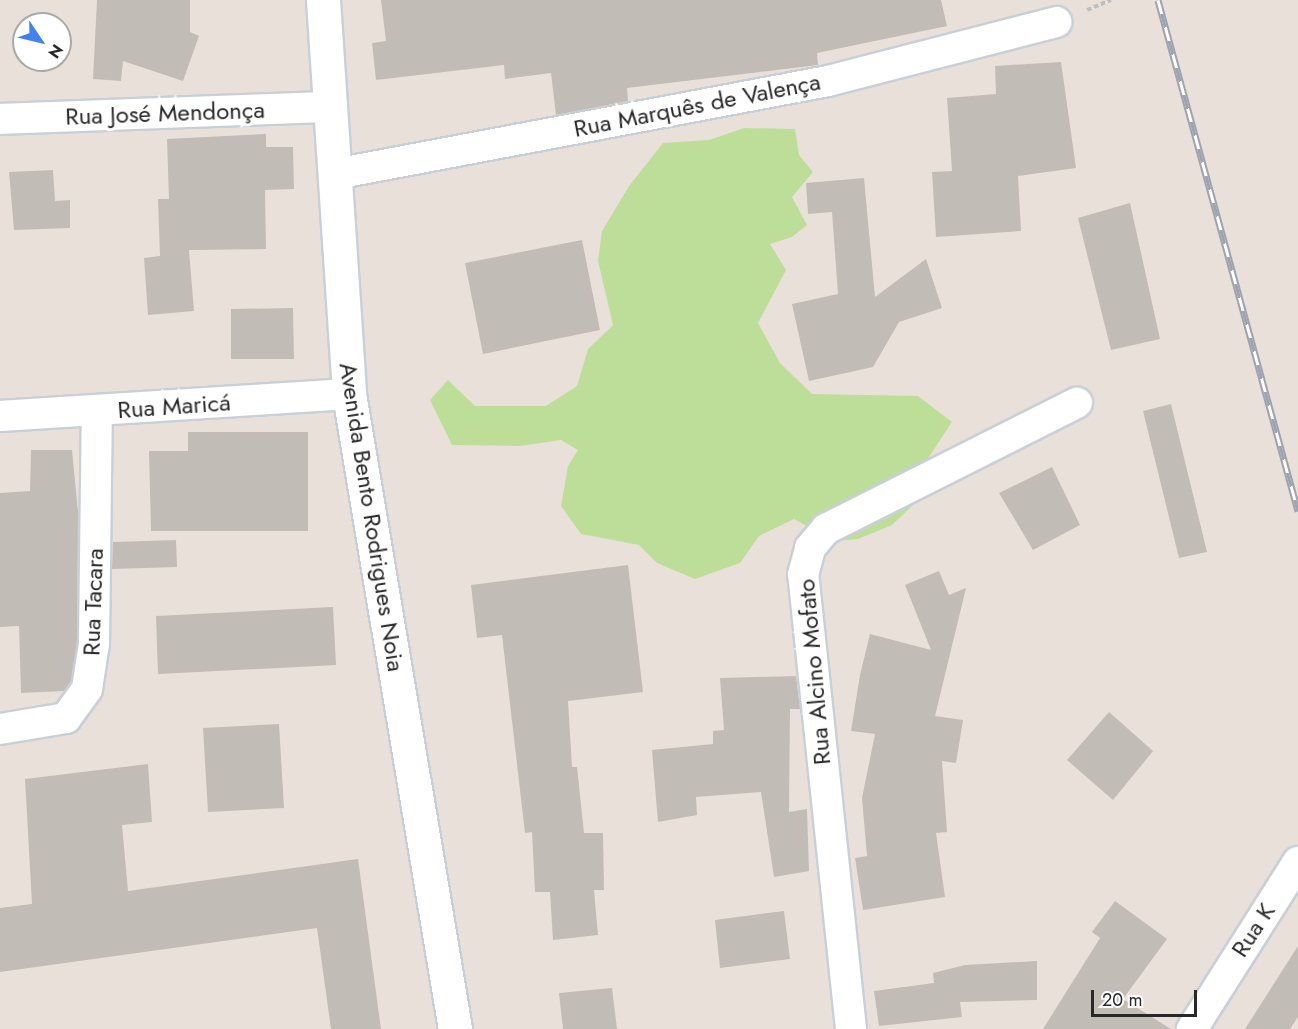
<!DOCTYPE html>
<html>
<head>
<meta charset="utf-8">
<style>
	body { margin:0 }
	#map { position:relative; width:1298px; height:1029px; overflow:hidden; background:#eae0da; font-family:Jost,sans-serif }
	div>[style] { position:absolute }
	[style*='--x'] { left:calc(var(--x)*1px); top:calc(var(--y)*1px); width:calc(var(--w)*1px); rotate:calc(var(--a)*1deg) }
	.green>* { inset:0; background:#bdde99 }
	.building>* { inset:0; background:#c2bcb6 }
	.path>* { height:4px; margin-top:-2px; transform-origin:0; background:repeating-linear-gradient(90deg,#bebebe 0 4.5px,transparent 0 7.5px) }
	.roads { filter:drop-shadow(2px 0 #c9cfd9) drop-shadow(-2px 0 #c9cfd9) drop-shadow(0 2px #c9cfd9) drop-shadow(0 -2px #c9cfd9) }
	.street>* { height:30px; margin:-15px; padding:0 15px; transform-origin:15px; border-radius:15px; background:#fff }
	.secondary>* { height:33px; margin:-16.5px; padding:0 16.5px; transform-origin:16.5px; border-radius:16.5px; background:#fff }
	.rail>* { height:7px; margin-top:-3.5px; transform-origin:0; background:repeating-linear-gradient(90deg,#fff 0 14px,#9da4b1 0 28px); box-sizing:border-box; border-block:2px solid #9da4b1 }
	span { translate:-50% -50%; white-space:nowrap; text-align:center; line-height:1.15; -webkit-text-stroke:6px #fff; paint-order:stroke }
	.street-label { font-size:24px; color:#282828 }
	.north { position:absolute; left:12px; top:12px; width:60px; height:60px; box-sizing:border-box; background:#fff; border:2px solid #a9a9a9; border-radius:50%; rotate:125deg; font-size:16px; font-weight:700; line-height:24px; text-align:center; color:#282828 }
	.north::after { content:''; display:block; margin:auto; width:21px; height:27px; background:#4181f0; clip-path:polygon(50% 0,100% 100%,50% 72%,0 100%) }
	.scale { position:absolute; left:1091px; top:990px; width:106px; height:27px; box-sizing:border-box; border:3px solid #282828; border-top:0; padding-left:8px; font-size:18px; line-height:21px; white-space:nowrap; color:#282828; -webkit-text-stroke:4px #fff; paint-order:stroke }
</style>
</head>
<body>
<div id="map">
	<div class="green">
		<i style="clip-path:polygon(744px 128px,795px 129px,799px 155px,813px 172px,792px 197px,807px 225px,792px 237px,770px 244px,786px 270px,758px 323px,780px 363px,812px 394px,918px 396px,952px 422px,925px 463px,914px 504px,892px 525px,858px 539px,834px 541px,794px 519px,759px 536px,740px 563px,695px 579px,657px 563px,639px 545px,581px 534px,561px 506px,568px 466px,578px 450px,561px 440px,520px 446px,452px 445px,430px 400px,448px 380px,475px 406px,546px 406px,577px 386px,588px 349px,613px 325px,598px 261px,602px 231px,629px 186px,663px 143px,709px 140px)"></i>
	</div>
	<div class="building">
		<i style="clip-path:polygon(97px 0,190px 0,190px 32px,199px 36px,183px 81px,123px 61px,121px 81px,93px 79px)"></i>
		<i style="clip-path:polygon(381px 0,941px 0,947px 26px,817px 53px,818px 65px,627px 88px,628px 101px,556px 115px,551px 73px,505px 79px,504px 65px,376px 80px,372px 43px,386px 41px)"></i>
		<i style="clip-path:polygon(1061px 62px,1076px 168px,1018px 176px,1021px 231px,936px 237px,932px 172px,952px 171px,947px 98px,996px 94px,995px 66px)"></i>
		<i style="clip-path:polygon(266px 134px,266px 147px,293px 147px,294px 189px,265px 190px,266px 249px,189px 250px,194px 311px,148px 315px,144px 258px,160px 256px,158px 199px,169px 199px,167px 139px)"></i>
		<i style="clip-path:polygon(53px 170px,55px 201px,70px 200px,70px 228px,14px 230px,9px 172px)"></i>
		<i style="clip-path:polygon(864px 178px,875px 297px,926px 259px,942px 308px,899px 322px,873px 367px,809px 381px,792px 304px,838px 294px,832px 212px,808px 214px,806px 183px)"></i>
		<i style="clip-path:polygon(1130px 203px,1160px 339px,1111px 350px,1078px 218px)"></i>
		<i style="clip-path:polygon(582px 240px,600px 330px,483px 354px,465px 263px)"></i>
		<i style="clip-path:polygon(293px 308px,294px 359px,231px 359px,231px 309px)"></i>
		<i style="clip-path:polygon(1171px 404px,1207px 552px,1179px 558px,1143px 411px)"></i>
		<i style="clip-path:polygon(188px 432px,308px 432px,308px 531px,151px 531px,149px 451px,188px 451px)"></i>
		<i style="clip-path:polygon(31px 450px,72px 450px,78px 512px,77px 643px,71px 682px,64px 691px,21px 693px,19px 626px,0 627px,0 493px,30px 491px)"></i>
		<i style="clip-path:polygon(1052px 467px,1080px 525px,1033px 550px,999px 493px)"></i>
		<i style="clip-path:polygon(176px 540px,177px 567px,112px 569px,113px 542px)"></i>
		<i style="clip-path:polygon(628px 565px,643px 692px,568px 701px,572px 767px,577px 767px,584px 833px,603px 833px,604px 890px,594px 890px,598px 935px,553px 940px,550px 892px,535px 892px,532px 832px,525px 833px,502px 635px,477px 638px,471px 585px)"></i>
		<i style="clip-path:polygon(939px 571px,949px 595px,966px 588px,935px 716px,963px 720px,956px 763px,942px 761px,947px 832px,936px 833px,945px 897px,863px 910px,855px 858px,867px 856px,862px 798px,875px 734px,851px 731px,860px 675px,870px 634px,931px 650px,905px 585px)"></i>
		<i style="clip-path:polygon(333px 607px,336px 665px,158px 674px,156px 616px)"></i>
		<i style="clip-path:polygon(796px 676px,800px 709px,790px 709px,789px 812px,807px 809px,809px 871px,774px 877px,761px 792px,696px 797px,697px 815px,658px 822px,652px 750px,713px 744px,713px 731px,724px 730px,720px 678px)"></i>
		<i style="clip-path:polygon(1109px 712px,1153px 751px,1113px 800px,1067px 760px)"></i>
		<i style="clip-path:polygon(279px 724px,284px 808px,208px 812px,203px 728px)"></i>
		<i style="clip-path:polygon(148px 764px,152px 822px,122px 825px,128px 891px,358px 859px,381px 1029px,331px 1029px,317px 928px,0 972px,0 908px,32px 904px,25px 779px)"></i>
		<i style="clip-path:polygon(1115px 901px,1167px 939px,1123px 999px,1171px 1029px,1043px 1029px,1100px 938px,1092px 932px)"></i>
		<i style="clip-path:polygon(784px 911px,790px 959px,720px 968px,715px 920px)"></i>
		<i style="clip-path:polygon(1298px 946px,1298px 1017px,1290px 1029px,1245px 1029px)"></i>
		<i style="clip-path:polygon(1037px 961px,1037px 1000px,960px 1002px,962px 1017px,879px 1026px,874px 991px,934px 983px,933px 973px,965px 965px)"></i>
		<i style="clip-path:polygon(612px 988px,617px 1029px,563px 1029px,559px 993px)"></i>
	</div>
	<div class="path">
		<i style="--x:1087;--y:10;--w:26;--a:-23"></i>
	</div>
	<div class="roads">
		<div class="street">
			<i style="--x:0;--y:119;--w:331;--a:-2.1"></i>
			<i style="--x:335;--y:174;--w:502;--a:-10.68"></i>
			<i style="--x:828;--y:81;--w:236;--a:-14.5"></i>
			<i style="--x:0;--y:416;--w:350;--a:-3.6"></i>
			<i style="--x:0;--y:729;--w:67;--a:-9.5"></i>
			<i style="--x:66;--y:718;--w:36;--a:-54"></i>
			<i style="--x:87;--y:689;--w:46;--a:-81.2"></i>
			<i style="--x:94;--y:644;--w:232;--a:-89.3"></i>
			<i style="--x:851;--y:1029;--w:457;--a:-96"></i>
			<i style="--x:803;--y:575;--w:28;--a:-75"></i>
			<i style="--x:810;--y:548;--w:25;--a:-50"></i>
			<i style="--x:826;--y:529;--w:281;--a:-26.7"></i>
			<i style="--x:1192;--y:1029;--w:198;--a:-57.6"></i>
		</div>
		<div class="secondary">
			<i style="--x:323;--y:0;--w:395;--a:86.2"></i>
			<i style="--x:349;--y:394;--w:644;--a:80.52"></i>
		</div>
	</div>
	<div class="rail">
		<i style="--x:1158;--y:0;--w:530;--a:74.68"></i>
	</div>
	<div class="street-label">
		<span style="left:697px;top:105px;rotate:-11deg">Rua Marquês de Valença</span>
		<span style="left:165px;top:113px;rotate:-2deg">Rua José Mendonça</span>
		<span style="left:174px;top:406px;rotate:-4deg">Rua Maricá</span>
		<span style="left:372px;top:517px;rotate:81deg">Avenida Bento Rodrigues Noia</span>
		<span style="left:93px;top:602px;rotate:-88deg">Rua Tacara</span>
		<span style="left:814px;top:672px;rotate:-95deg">Rua Alcino Mofato</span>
		<span style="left:1253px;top:930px;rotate:-57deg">Rua K</span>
	</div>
	<div class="north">N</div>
	<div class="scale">20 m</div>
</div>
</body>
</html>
